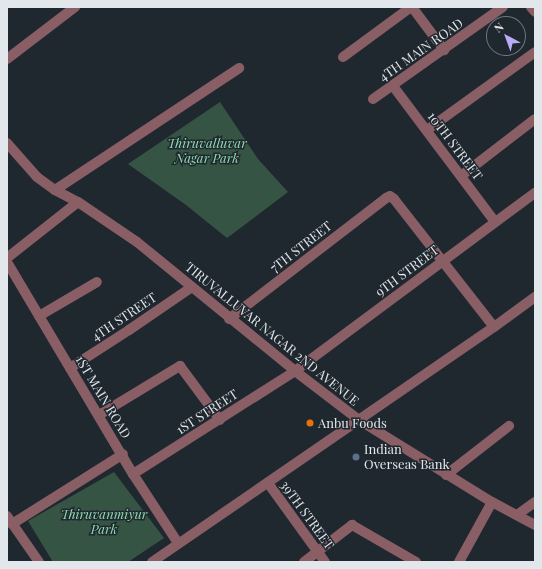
<!DOCTYPE html>
<html>
<head>
<meta charset="utf-8">
<style>
	body { margin:0 }
	#map { position:relative; width:542px; height:569px; overflow:hidden; background:#20282f; font-family:"Playfair Display",serif }
	div>[style] { position:absolute }
	[style*='--x'] { left:calc(var(--x)*1px); top:calc(var(--y)*1px); width:calc(var(--w)*1px); rotate:calc(var(--a)*1deg) }
	.green>* { inset:0; background:#365443 }
	.minor>* { height:10px; margin:-5px; padding:0 5px; transform-origin:5px; border-radius:5px; background:#8a5e65 }
	.dots>* { width:11px; height:11px; translate:-50% -50%; box-sizing:border-box; border:2px solid #20282f; border-radius:50% }
	span { translate:-50% -50%; white-space:nowrap; text-align:center; line-height:1.15; -webkit-text-stroke:3px #20282f; paint-order:stroke }
	.street-label { font-size:13px; color:#e2e7ec }
	.park-label { font-size:13px; color:#8edcb0; font-style:italic }
	.poi-label { font-size:13px; color:#e2e7ec }
	.left { translate:0 -50%; text-align:left }
	.frame { position:absolute; inset:0; border:8px solid #e2e7ec; pointer-events:none }
	.north { position:absolute; left:486px; top:16px; width:40px; height:40px; box-sizing:border-box; background:#20282f; border:1px solid #6e747b; border-radius:50%; rotate:319deg; font-size:11px; font-weight:700; line-height:16px; text-align:center; color:#e2e7ec }
	.north::after { content:''; display:block; margin:auto; width:14px; height:18px; background:#b9abf7; clip-path:polygon(50% 0,100% 100%,50% 72%,0 100%) }
</style>
</head>
<body>
<div id="map">
	<div class="green">
		<i style="clip-path:polygon(220px 102px,258px 159px,288px 192px,227px 238px,186px 205px,128px 164px)"></i>
		<i style="clip-path:polygon(114px 472px,164px 538px,128px 562px,53px 562px,28px 521px)"></i>
	</div>
	<div class="minor">
		<i style="--x:412;--y:7;--w:54;--a:53.3"></i>
		<i style="--x:531;--y:7;--w:6;--a:51"></i>
		<i style="--x:343;--y:57;--w:84;--a:-36.3"></i>
		<i style="--x:7;--y:59;--w:86;--a:-37.4"></i>
		<i style="--x:393;--y:86;--w:170;--a:53.1"></i>
		<i style="--x:373;--y:99;--w:159;--a:-35.3"></i>
		<i style="--x:427;--y:130;--w:133;--a:-35.8"></i>
		<i style="--x:7;--y:143;--w:45;--a:48.6"></i>
		<i style="--x:37;--y:177;--w:22;--a:36"></i>
		<i style="--x:55;--y:190;--w:26;--a:28"></i>
		<i style="--x:78;--y:202;--w:71;--a:34.1"></i>
		<i style="--x:137;--y:242;--w:204;--a:39.2"></i>
		<i style="--x:295;--y:371;--w:81;--a:37.4"></i>
		<i style="--x:359;--y:420;--w:156;--a:31.7"></i>
		<i style="--x:492;--y:502;--w:49;--a:28.1"></i>
		<i style="--x:461;--y:176;--w:93;--a:-37.6"></i>
		<i style="--x:55;--y:190;--w:221;--a:-33.5"></i>
		<i style="--x:7;--y:258;--w:90;--a:-38.3"></i>
		<i style="--x:7;--y:262;--w:247;--a:59.3"></i>
		<i style="--x:133;--y:474;--w:82;--a:56.9"></i>
		<i style="--x:39;--y:316;--w:67;--a:-30.4"></i>
		<i style="--x:229;--y:319;--w:198;--a:-37.6"></i>
		<i style="--x:386;--y:198;--w:4;--a:-27"></i>
		<i style="--x:390;--y:196;--w:5;--a:37"></i>
		<i style="--x:394;--y:199;--w:162;--a:52"></i>
		<i style="--x:70;--y:368;--w:70;--a:-32.8"></i>
		<i style="--x:129;--y:330;--w:76;--a:-34.3"></i>
		<i style="--x:99;--y:415;--w:95;--a:-31.2"></i>
		<i style="--x:180;--y:366;--w:67;--a:53.5"></i>
		<i style="--x:133;--y:474;--w:192;--a:-32.4"></i>
		<i style="--x:295;--y:371;--w:299;--a:-36.6"></i>
		<i style="--x:446;--y:475;--w:80;--a:-37.9"></i>
		<i style="--x:268;--y:483;--w:97;--a:54.2"></i>
		<i style="--x:517;--y:515;--w:22;--a:-36"></i>
		<i style="--x:7;--y:516;--w:56;--a:55.2"></i>
		<i style="--x:12;--y:524;--w:131;--a:-32.2"></i>
		<i style="--x:152;--y:562;--w:415;--a:-34.5"></i>
		<i style="--x:494;--y:327;--w:51;--a:-36.2"></i>
		<i style="--x:304;--y:562;--w:61;--a:-37.6"></i>
		<i style="--x:352;--y:525;--w:74;--a:30"></i>
		<i style="--x:459;--y:562;--w:68;--a:-61.2"></i>
	</div>
	<div class="dots">
		<i style="left:310px;top:423px;background:#e8710a"></i>
		<i style="left:356px;top:457px;background:#5c6f8a"></i>
	</div>
	<div class="street-label">
		<span style="left:421px;top:50px;rotate:-35deg">4TH MAIN ROAD</span>
		<span style="left:455px;top:146px;rotate:53deg">10TH STREET</span>
		<span style="left:301px;top:247px;rotate:-38deg">7TH STREET</span>
		<span style="left:407px;top:271px;rotate:-37deg">9TH STREET</span>
		<span style="left:124px;top:317px;rotate:-34deg">4TH STREET</span>
		<span style="left:272px;top:334px;rotate:39deg">TIRUVALLUVAR NAGAR 2ND AVENUE</span>
		<span style="left:103px;top:397px;rotate:59deg">1ST MAIN ROAD</span>
		<span style="left:207px;top:412px;rotate:-33deg">1ST STREET</span>
		<span style="left:307px;top:515px;rotate:54deg">39TH STREET</span>
	</div>
	<div class="park-label">
		<span style="left:207px;top:151px">Thiruvalluvar<br>Nagar Park</span>
		<span style="left:104px;top:522px">Thiruvanmiyur<br>Park</span>
	</div>
	<div class="poi-label">
		<span class="left" style="left:318px;top:423px">Anbu Foods</span>
		<span class="left" style="left:364px;top:457px">Indian<br>Overseas Bank</span>
	</div>
	<div class="frame"></div>
	<div class="north">N</div>
</div>
</body>
</html>
